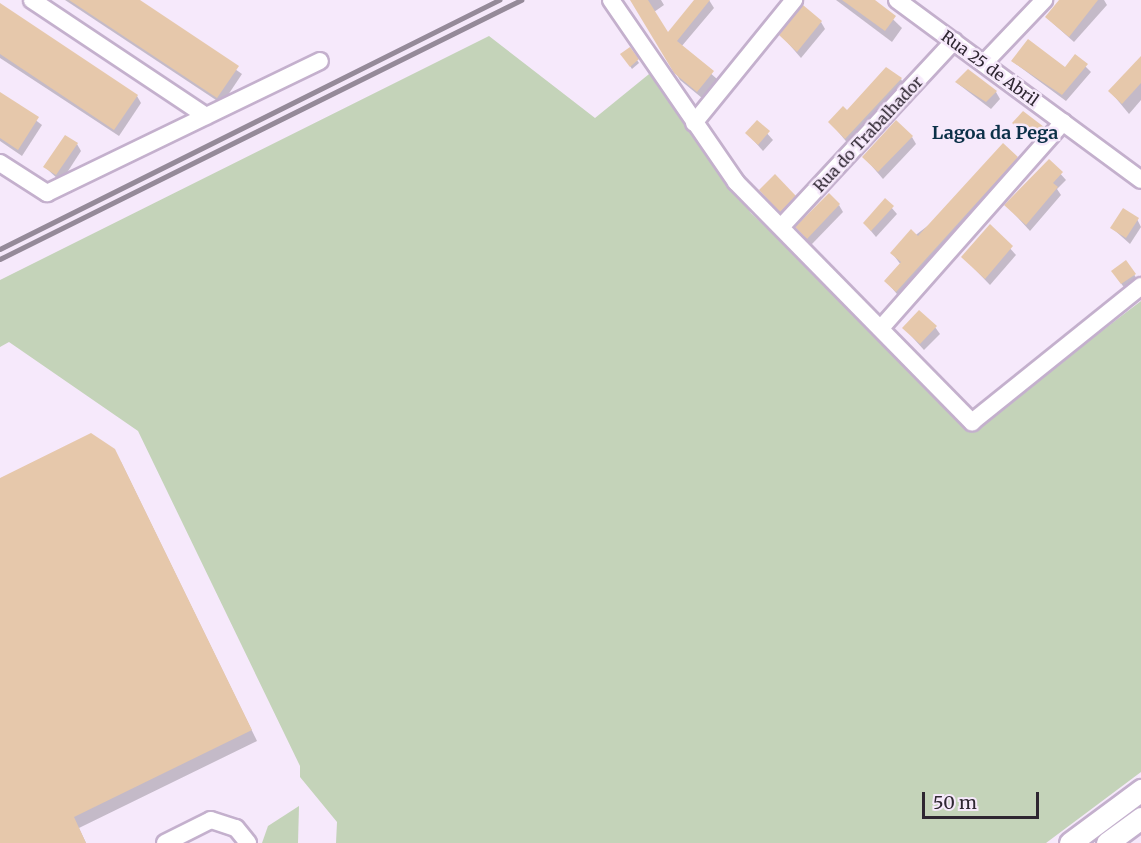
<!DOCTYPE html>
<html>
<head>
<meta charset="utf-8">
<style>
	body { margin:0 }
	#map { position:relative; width:1141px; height:843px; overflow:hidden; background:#f6e9fb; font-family:Merriweather,serif }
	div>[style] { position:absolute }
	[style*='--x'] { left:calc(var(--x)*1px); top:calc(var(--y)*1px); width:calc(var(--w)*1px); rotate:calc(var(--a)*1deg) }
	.green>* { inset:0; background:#c4d3b9 }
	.shadow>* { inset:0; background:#0003 }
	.building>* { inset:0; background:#e6c8ab }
	.roads { filter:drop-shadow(2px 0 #c4b0cd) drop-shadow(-2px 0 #c4b0cd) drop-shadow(0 2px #c4b0cd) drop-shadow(0 -2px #c4b0cd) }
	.minor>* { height:16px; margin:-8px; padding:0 8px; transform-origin:8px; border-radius:8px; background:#fff }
	.major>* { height:21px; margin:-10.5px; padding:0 10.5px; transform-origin:10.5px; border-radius:10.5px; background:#fff }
	.rail>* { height:4.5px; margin:-2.25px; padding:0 2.25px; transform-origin:2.25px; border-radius:2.25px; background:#958a99 }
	span { translate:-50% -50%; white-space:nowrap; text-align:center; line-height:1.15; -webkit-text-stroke:5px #f6e9fb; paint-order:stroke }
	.street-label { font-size:16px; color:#2e2631 }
	.neighbourhood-label { font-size:18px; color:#0b3048; font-weight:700 }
	.scale { position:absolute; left:922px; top:792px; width:117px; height:27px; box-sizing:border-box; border:3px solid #2e2631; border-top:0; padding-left:8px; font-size:18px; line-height:21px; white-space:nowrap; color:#2e2631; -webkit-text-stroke:4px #f6e9fb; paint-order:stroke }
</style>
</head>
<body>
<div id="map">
	<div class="green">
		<i style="clip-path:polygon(489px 36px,595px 118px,654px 70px,655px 82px,751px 213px,976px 427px,1141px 301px,1141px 772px,1046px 843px,336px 843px,337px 822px,300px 777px,300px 766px,138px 431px,9px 342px,0 347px,0 280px)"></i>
		<i style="clip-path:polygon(299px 806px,298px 843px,262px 843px,268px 826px)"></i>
	</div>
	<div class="shadow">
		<i style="clip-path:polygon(65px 0,137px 0,242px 74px,222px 104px)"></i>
		<i style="clip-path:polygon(631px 0,661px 0,664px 5px,654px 12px,668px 34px,696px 0,709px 0,714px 8px,681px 47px,717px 79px,702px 98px,680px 80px)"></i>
		<i style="clip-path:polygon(836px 0,873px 0,902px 28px,892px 42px)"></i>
		<i style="clip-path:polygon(1060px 0,1104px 0,1107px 5px,1074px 42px,1047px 18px)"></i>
		<i style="clip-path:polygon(0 5px,137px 96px,141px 103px,119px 136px,0 58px)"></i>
		<i style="clip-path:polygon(821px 22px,825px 29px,801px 58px,781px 35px)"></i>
		<i style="clip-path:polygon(630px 49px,639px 63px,632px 69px,622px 54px)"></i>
		<i style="clip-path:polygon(1075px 56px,1091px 72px,1066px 101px,1012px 61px,1065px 69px)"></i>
		<i style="clip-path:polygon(1141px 58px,1141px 100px,1129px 114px,1110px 91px)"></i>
		<i style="clip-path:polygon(901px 79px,905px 86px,850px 146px,830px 122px)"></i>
		<i style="clip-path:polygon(957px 83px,996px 92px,1000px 99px,991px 109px)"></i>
		<i style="clip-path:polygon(0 93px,42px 125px,22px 156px,0 141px)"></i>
		<i style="clip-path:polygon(1023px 113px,1047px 135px,1038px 146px,1014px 123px)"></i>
		<i style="clip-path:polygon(757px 122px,773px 140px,763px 151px,747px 133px)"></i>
		<i style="clip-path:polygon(912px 137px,916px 144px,883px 179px,864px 157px)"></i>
		<i style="clip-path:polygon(77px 144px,81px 151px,61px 182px,45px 167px)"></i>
		<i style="clip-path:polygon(1017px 158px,1022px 168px,902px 300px,886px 281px,901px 265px,892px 253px)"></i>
		<i style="clip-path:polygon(1049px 161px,1066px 180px,1057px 189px,1061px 195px,1030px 231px,1006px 205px)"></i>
		<i style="clip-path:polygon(760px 190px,794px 197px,799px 204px,785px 218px)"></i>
		<i style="clip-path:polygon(885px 200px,897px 214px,876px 237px,865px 224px)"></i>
		<i style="clip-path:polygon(839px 205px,843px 212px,811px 245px,797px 227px)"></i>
		<i style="clip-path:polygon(1137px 219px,1141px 227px,1130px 244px,1112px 228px)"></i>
		<i style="clip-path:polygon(990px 226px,1016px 255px,990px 285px,963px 257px)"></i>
		<i style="clip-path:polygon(1134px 274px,1138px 282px,1126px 290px,1117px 278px)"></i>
		<i style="clip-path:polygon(935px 327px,940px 334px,924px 350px,904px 328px)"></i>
		<i style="clip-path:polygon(121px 462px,257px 741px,79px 828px,86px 843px,0 843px,0 479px)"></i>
	</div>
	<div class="building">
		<i style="clip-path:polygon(69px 0,140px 0,239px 66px,217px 98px)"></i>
		<i style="clip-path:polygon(630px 0,648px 0,668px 32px,694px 0,710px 0,677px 41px,714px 71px,697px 92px,674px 73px)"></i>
		<i style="clip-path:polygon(842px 0,875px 0,896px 16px,885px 31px)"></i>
		<i style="clip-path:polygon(1059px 0,1098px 0,1069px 37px,1045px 17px)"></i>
		<i style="clip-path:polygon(0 3px,138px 95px,114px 130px,0 54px)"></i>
		<i style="clip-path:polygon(803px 5px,822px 21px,797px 52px,779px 35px)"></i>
		<i style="clip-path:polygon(1028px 39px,1065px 67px,1075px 54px,1088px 64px,1062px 95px,1011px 61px)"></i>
		<i style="clip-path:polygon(630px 47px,639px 59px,630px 67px,620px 54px)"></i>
		<i style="clip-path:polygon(1141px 56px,1141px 83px,1122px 104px,1108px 91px)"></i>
		<i style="clip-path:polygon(886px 67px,902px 78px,845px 139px,828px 122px,843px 106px,847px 110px)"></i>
		<i style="clip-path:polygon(968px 69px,997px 91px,986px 102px,955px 82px)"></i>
		<i style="clip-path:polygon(0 92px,39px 117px,18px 150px,0 138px)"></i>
		<i style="clip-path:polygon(1023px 111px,1044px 127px,1033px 140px,1012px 123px)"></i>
		<i style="clip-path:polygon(757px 120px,770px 131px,758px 145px,745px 133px)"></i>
		<i style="clip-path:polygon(896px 120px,913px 136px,878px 172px,862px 157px)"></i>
		<i style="clip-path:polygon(65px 135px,78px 143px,56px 175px,43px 167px)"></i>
		<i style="clip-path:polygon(1003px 143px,1018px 157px,896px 292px,884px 281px,901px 262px,890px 253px,911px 229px,918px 236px)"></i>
		<i style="clip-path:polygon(1049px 159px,1063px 172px,1053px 183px,1058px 187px,1026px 225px,1004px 205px)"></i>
		<i style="clip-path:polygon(775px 174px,796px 196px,780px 212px,759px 190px)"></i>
		<i style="clip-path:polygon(829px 193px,840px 204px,807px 239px,795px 227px)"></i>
		<i style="clip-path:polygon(885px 198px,894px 206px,871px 231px,863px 223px)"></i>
		<i style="clip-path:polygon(1123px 208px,1139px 218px,1126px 238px,1110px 228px)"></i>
		<i style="clip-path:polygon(990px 224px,1013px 246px,985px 279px,961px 257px)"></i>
		<i style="clip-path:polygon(1126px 260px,1136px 274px,1121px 284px,1111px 271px)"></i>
		<i style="clip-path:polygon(919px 310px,937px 326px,920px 344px,902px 328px)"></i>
		<i style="clip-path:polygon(91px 433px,115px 449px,252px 730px,74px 817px,86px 843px,0 843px,0 478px)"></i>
	</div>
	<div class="roads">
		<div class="minor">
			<i style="--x:32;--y:0;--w:209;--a:33.7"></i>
			<i style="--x:611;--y:0;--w:221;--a:55.5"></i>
			<i style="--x:736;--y:182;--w:337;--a:45.5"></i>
			<i style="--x:972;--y:422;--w:217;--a:-38.8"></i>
			<i style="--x:897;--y:0;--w:303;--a:36.4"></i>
			<i style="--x:985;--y:62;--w:86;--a:-46.4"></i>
			<i style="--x:694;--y:123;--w:159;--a:-50.9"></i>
			<i style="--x:0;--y:163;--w:56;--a:32.6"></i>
			<i style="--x:47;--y:193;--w:303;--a:-25.8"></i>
			<i style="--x:781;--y:227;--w:254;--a:-47.1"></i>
			<i style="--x:881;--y:328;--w:275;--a:-48.5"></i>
			<i style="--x:165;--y:843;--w:51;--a:-26.6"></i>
			<i style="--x:211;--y:820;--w:26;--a:18"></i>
			<i style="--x:236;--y:828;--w:19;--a:51"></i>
		</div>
		<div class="major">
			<i style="--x:1070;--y:843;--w:89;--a:-36.7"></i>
			<i style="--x:1107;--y:843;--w:42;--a:-36.3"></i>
		</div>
	</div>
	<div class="rail">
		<i style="--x:0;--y:249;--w:558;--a:-26.52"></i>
		<i style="--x:0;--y:259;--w:582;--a:-26.43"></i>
	</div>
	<div class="street-label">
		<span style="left:990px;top:68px;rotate:36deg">Rua 25 de Abril</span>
		<span style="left:868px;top:134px;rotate:-47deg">Rua do Trabalhador</span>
	</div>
	<div class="neighbourhood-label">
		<span style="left:995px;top:133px">Lagoa da Pega</span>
	</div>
	<div class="scale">50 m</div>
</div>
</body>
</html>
